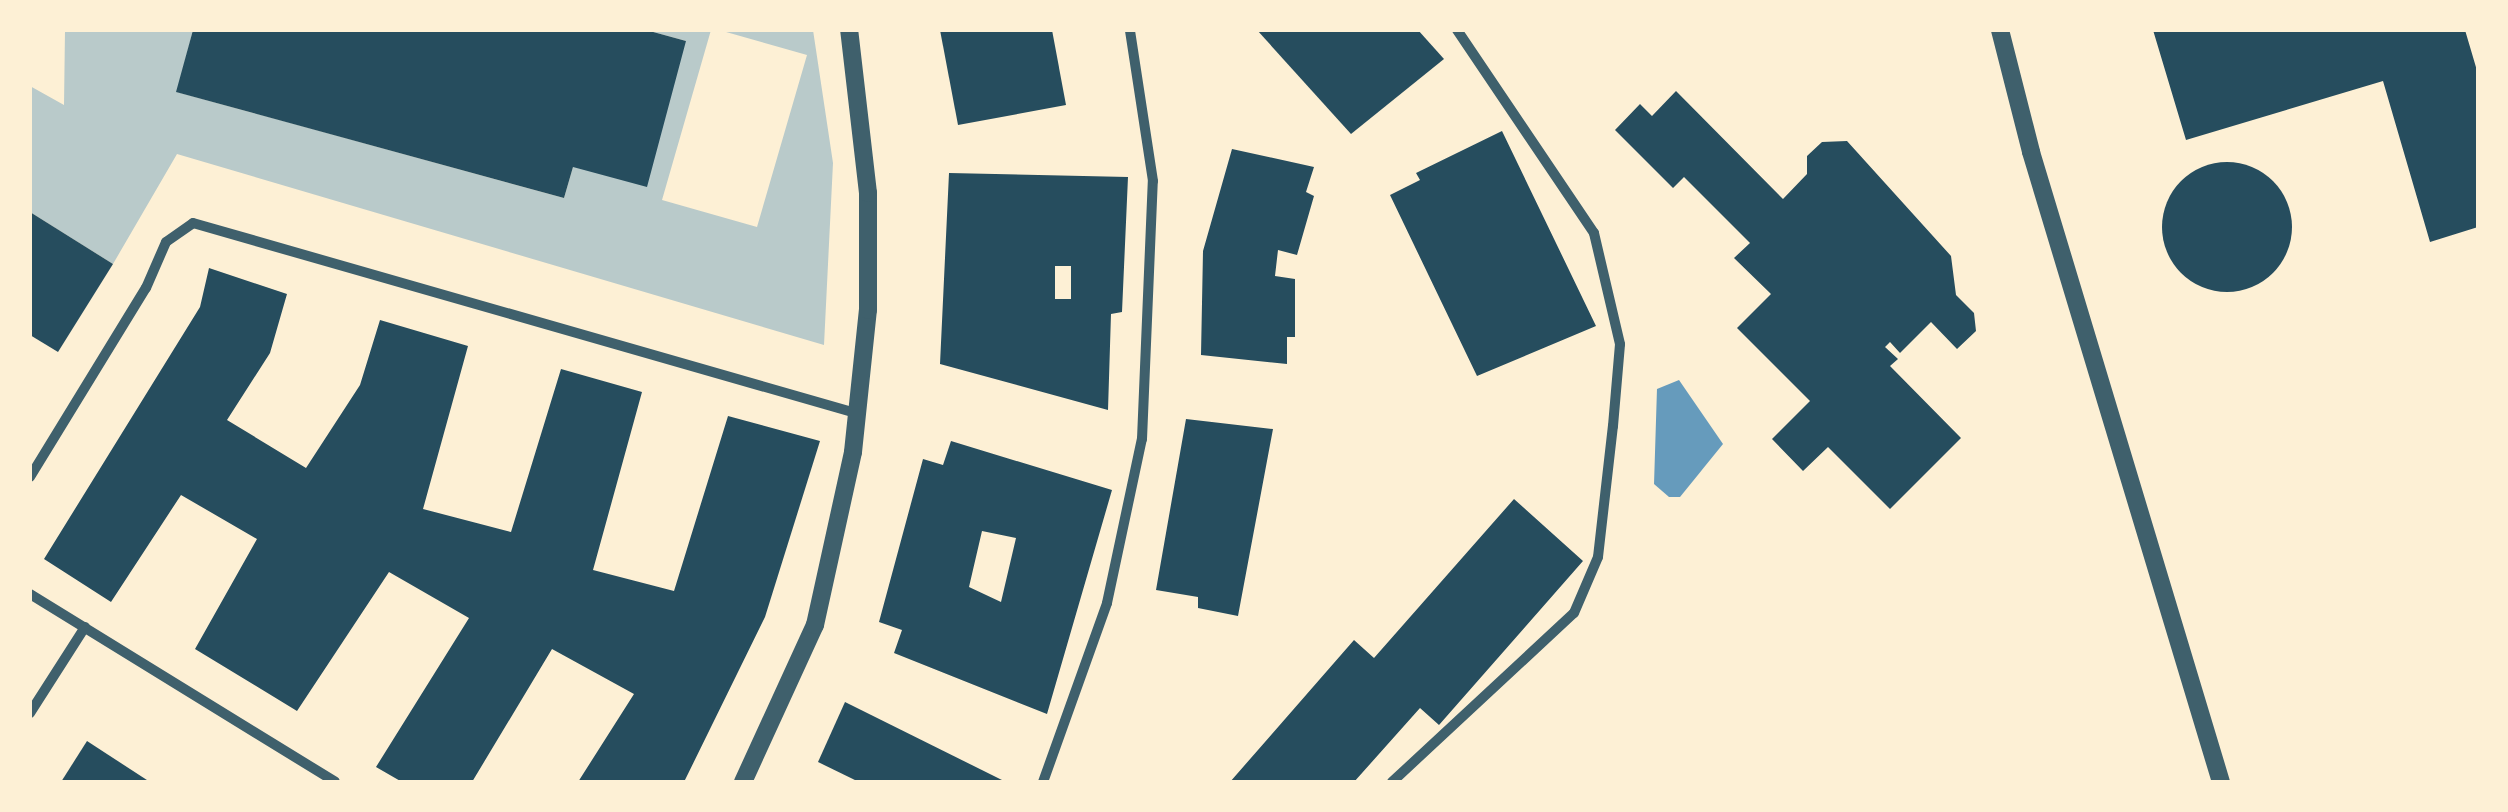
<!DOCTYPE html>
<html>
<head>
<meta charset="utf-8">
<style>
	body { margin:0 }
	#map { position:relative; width:2508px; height:812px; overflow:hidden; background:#fdf0d5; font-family:Commissioner,sans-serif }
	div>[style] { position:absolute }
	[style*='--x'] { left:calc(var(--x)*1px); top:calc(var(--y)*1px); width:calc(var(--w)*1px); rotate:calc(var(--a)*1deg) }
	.green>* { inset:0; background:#b9caca }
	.water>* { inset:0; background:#669bbc }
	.building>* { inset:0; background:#264d5e }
	.round { border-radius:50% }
	.minor>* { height:10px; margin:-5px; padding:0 5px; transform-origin:5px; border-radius:5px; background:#3f606c }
	.tertiary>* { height:18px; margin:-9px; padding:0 9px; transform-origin:9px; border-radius:9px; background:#3f606c }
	span { translate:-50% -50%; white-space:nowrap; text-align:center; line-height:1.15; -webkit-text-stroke:10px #fdf0d5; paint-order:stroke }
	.frame { position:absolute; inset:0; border:32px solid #fdf0d5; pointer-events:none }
</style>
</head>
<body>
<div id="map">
	<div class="green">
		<i style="clip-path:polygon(65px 30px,193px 30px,177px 92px,564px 198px,573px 167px,686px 41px,646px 30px,711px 30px,662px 200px,757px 227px,807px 55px,719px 30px,813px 30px,833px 163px,824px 345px,177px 154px,113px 264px,30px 212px,30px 86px,64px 105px)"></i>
	</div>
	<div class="water">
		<i style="clip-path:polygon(1679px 380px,1723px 444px,1680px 497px,1669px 497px,1654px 484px,1657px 389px)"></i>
	</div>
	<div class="building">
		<i style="clip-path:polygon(193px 30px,646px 30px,686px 41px,647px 187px,573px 167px,564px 198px,176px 92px)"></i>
		<i style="clip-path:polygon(940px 30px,1052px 30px,1066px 105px,958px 125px)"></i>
		<i style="clip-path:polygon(1257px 30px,1418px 30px,1444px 59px,1351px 134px)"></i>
		<i style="clip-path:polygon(2153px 30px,2465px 30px,2478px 74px,2478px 227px,2430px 242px,2383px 81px,2186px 140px)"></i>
		<i style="clip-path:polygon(1676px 91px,1783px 199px,1807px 174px,1807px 156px,1822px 142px,1847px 141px,1951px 256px,1956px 295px,1974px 313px,1976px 331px,1957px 349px,1931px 322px,1900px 353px,1890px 342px,1885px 347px,1898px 359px,1890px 366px,1961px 438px,1890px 509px,1828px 447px,1803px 471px,1772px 439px,1810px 401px,1737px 328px,1771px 294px,1734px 258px,1750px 243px,1684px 177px,1673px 188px,1615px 130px,1640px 104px,1652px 116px)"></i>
		<i style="clip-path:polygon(1502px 131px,1596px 326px,1477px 376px,1390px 195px,1420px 180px,1416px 173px)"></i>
		<i style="clip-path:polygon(1232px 149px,1314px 167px,1306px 192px,1314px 196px,1297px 255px,1278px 250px,1275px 276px,1295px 279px,1295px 337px,1287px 337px,1287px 364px,1201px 355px,1203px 251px)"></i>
		<i class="round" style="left:2162px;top:162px;width:130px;height:130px"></i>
		<i style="clip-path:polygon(evenodd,949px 173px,1128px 177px,1122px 312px,1111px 314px,1108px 410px,940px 364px,949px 173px,1055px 266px,1071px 266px,1071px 299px,1055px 299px,1055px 266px)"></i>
		<i style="clip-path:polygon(30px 212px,113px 264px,58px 352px,30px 335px)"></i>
		<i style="clip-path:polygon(209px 268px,287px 294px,270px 353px,227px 420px,306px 468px,360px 385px,380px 320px,468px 346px,423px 509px,511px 532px,561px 369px,642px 392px,593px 570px,674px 591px,728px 416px,820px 441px,765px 617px,684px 782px,578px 782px,634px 694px,552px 649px,472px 782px,402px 782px,376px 767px,469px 618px,389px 572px,297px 711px,195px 649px,257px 539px,181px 495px,111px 602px,44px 559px,200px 307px)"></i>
		<i style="clip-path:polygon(1186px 419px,1273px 429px,1238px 616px,1198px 608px,1198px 597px,1156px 590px)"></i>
		<i style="clip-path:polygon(evenodd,951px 441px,1112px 490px,1047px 714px,894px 653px,902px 630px,879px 622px,923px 459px,943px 465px,951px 441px,982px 531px,1016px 538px,1001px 602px,969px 587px,982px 531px)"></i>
		<i style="clip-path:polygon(1514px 499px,1583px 561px,1439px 725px,1420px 708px,1354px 782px,1230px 782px,1354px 640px,1374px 658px)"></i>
		<i style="clip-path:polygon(845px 702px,1006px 782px,859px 782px,818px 762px)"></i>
		<i style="clip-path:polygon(87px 741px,150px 782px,61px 782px)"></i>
	</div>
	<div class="minor">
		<i style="--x:30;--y:477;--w:222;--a:-58.5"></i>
		<i style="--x:146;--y:288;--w:50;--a:-66.5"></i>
		<i style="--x:166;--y:242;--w:33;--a:-35"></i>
		<i style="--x:193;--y:223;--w:693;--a:16"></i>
		<i style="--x:30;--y:594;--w:358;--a:31.6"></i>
		<i style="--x:30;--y:713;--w:102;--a:-57.4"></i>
		<i style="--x:1043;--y:782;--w:190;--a:-70.3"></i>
		<i style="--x:1107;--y:603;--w:168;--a:-78"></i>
		<i style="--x:1142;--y:439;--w:258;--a:-87.6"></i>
		<i style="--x:1153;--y:181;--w:153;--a:-98.7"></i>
		<i style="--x:1392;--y:782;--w:248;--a:-42.9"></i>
		<i style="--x:1574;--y:613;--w:61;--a:-66.8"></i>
		<i style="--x:1598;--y:557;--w:132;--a:-83.5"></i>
		<i style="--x:1613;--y:426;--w:82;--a:-85.1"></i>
		<i style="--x:1620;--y:344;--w:114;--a:-103.2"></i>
		<i style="--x:1594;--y:233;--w:245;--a:-124"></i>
	</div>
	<div class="tertiary">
		<i style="--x:2000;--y:30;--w:126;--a:75.7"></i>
		<i style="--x:2031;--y:152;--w:658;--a:73.22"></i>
		<i style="--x:743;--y:782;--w:173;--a:-65.4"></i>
		<i style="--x:815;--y:625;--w:177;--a:-77.6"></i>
		<i style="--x:853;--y:452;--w:143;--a:-84"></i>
		<i style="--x:868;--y:310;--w:117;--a:-90"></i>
		<i style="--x:868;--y:193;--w:164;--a:-96.6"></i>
	</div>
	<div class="frame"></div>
</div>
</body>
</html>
